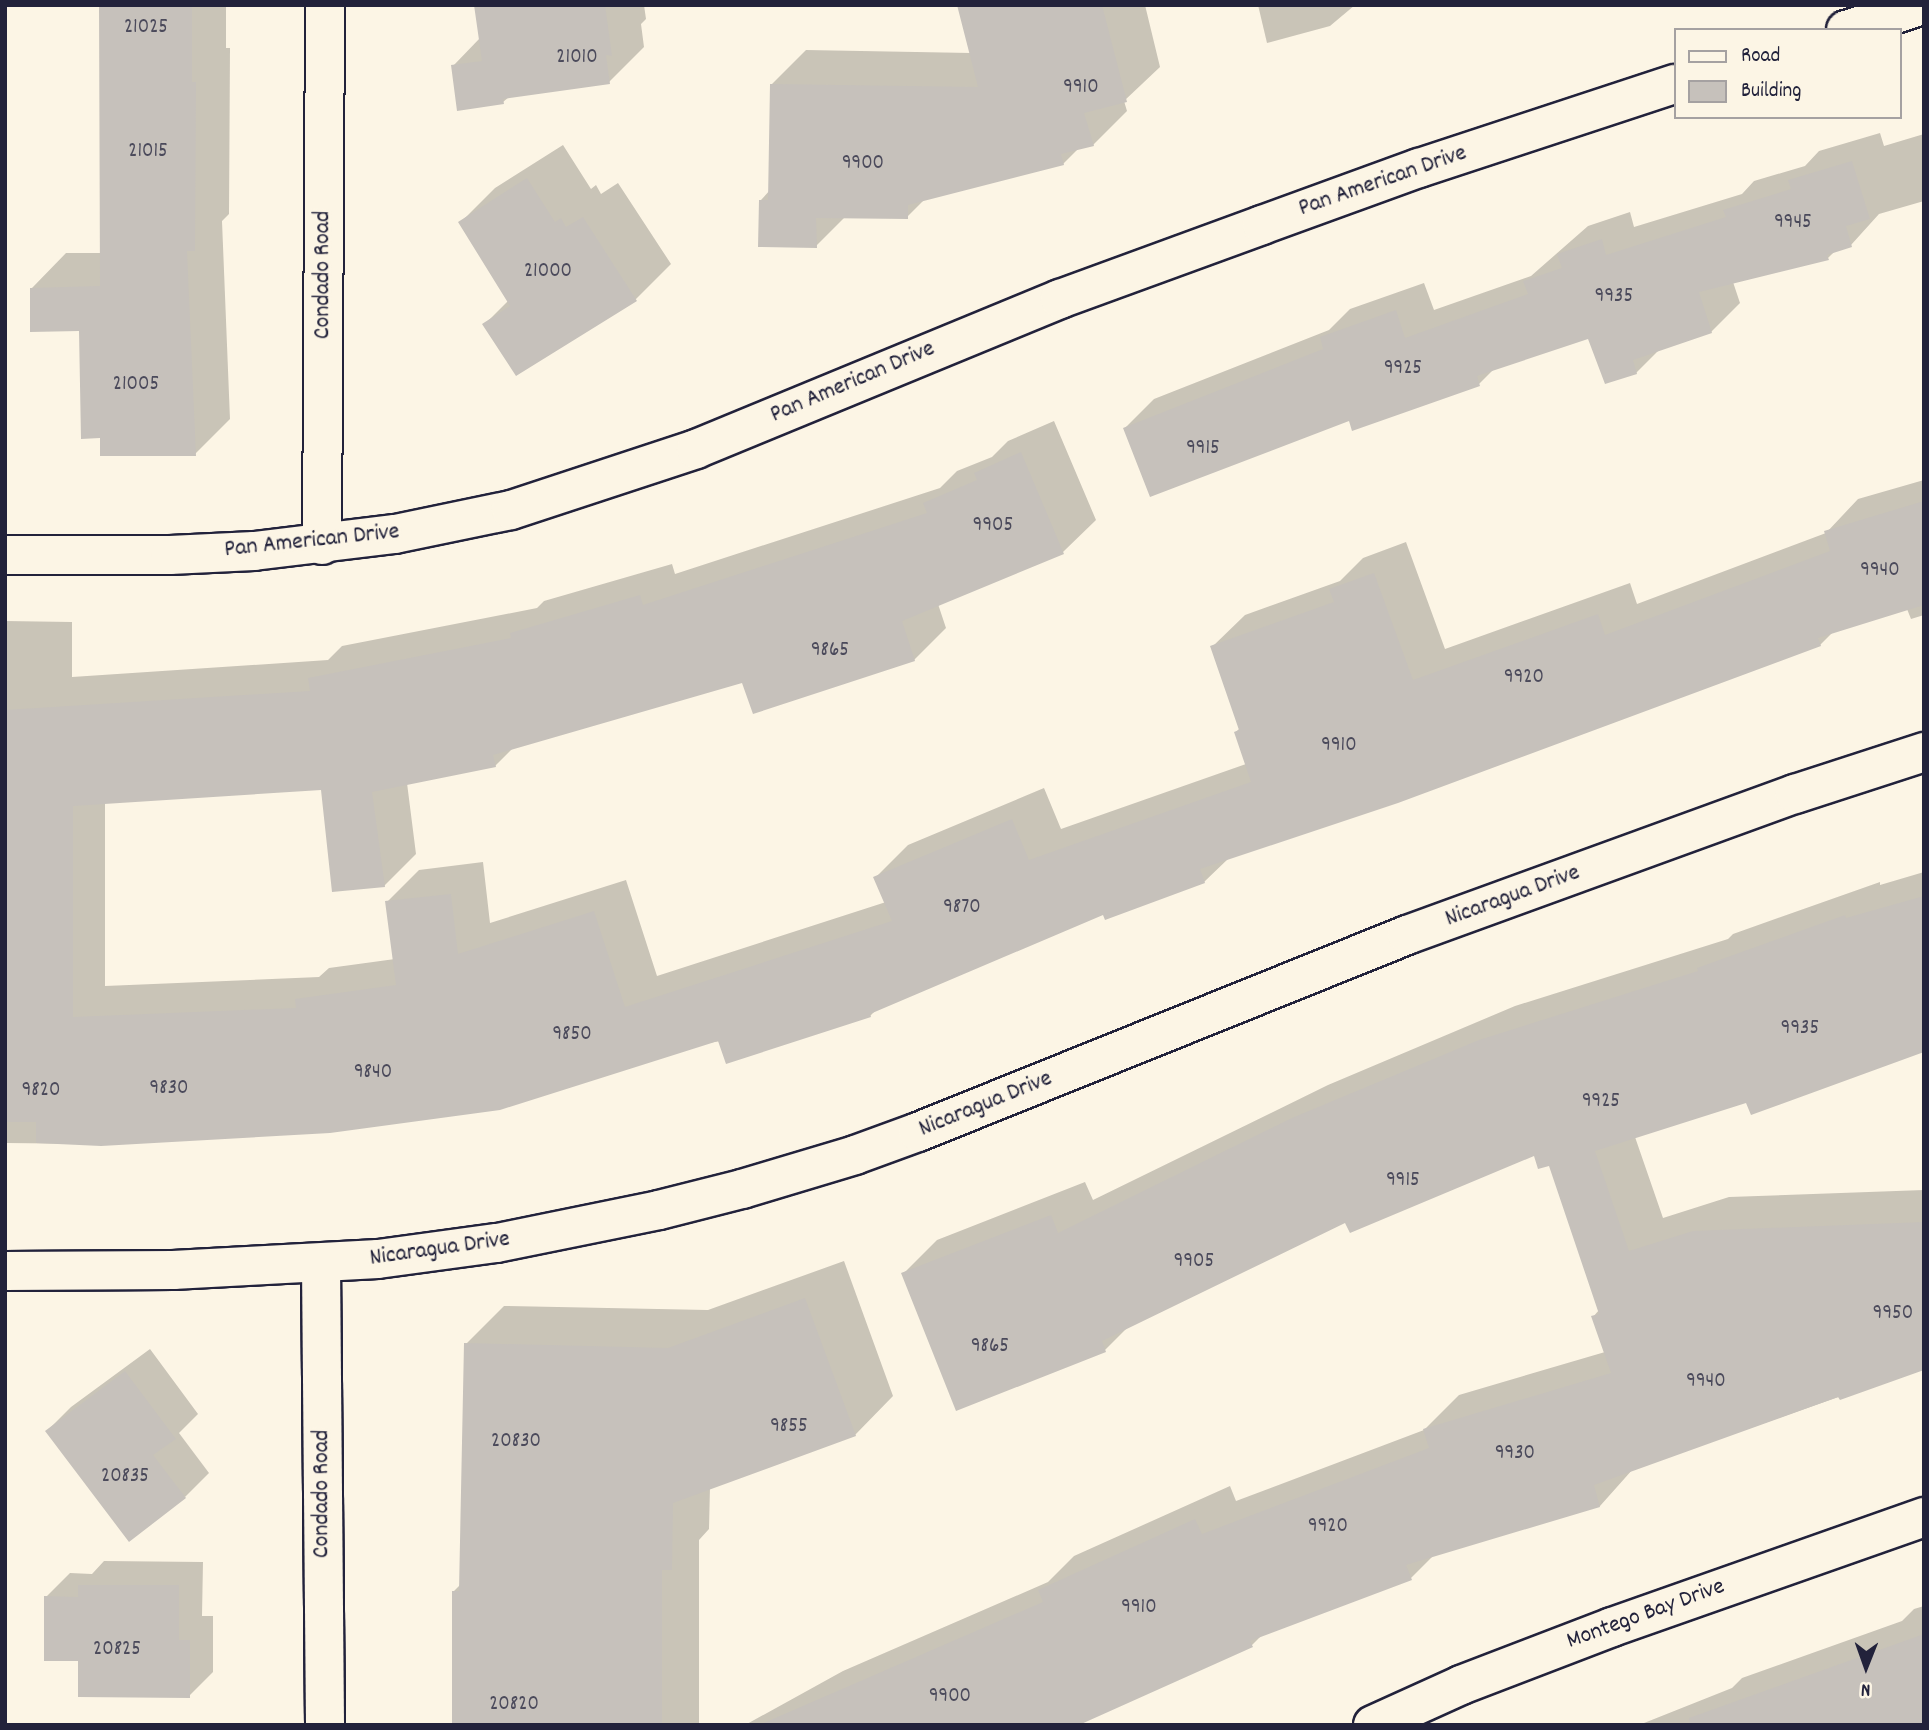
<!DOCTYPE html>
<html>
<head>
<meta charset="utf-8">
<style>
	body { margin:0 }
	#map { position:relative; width:1929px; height:1730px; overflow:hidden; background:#fcf5e5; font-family:Dekko,sans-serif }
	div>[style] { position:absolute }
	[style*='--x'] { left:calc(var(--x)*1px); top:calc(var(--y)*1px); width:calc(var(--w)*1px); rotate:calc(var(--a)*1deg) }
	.shadow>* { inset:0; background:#0003 }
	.building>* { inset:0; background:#c6c1bb }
	.roads { filter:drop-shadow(2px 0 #22223b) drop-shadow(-2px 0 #22223b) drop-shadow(0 2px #22223b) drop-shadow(0 -2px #22223b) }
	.minor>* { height:38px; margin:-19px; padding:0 19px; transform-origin:19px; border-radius:19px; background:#fcf5e5 }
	span { translate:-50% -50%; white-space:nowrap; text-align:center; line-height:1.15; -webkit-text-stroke:6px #fcf5e5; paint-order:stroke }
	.number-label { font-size:21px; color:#4b4a5b }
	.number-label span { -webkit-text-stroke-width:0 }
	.street-label { font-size:24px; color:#22223b }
	.frame { position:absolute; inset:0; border:7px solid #22223b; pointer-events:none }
	.legend { position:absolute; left:1674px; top:28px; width:228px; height:91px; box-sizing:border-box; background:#fcf5e5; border:2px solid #a5a1a1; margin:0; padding:9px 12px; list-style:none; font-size:21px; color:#22223b }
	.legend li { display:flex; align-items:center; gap:14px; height:35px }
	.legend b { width:35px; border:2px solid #a5a1a1 }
	.north { position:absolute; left:1831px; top:1632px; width:70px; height:70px; -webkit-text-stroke:5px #fcf5e5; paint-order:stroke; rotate:181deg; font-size:19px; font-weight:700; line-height:28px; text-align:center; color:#22223b }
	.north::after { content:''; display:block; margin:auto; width:24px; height:32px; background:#22223b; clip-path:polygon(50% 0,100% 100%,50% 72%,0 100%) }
</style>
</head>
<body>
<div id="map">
	<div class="shadow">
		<i style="clip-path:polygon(102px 5px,226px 5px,226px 48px,230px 48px,229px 214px,222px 221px,230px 419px,195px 454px,102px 436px,81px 329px,32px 288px,66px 253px,102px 253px)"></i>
		<i style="clip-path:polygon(476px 5px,644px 5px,646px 19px,641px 24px,644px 47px,609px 82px,509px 97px,503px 102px,453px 66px,480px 38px)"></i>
		<i style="clip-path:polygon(964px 5px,1145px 5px,1160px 67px,1124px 101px,1127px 111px,1093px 145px,1079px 148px,1063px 164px,925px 199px,907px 217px,846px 216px,816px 246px,761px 200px,770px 190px,772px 84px,806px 50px,971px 53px)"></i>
		<i style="clip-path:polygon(1258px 5px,1355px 5px,1330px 26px,1267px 43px)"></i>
		<i style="clip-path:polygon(1880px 133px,1884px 146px,1924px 134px,1924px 201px,1879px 214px,1851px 245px,1836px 250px,1828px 258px,1733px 282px,1740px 303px,1711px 332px,1660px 349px,1636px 373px,1590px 337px,1496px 367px,1479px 384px,1350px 419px,1125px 428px,1154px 399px,1329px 330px,1350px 309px,1424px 283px,1434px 310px,1531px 276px,1588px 226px,1630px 212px,1634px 227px,1742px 194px,1754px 181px,1805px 166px,1819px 151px)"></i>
		<i style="clip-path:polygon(563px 145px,591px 189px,596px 185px,601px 194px,618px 183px,671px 264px,636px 299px,485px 324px,509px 300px,460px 223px,495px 188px)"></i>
		<i style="clip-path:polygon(1054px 421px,1096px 520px,1063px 552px,938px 604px,946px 628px,914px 660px,744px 681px,514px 747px,495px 766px,407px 783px,416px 854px,384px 886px,323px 789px,105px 802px,105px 986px,319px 977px,329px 968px,395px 959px,387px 902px,419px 870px,483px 862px,490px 923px,626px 880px,657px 976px,886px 902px,876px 877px,908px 845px,1044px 788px,1061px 829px,1246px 764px,1236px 732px,1240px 728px,1212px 647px,1245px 615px,1340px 581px,1363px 558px,1406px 542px,1445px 649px,1630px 583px,1637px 604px,1826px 533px,1858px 499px,1924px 480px,1924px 615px,1911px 619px,1907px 609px,1833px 632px,1820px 645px,1229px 858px,1204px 882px,1104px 913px,876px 1010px,870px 1016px,101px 1144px,5px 1143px,5px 621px,72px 622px,72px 677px,328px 660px,342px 646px,537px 608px,544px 601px,672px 564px,675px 574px,940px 488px,957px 471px,992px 457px,1008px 441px)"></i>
		<i style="clip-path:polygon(1924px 872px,1924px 1034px,1747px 1101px,1635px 1137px,1663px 1218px,1729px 1197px,1924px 1190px,1924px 1367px,1633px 1469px,1600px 1506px,1434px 1555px,1411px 1578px,1262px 1635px,1252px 1645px,1064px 1725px,745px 1725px,843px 1671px,1048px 1582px,1074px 1556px,1230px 1486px,1236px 1501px,1424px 1430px,1459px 1395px,1605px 1352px,1593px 1317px,1599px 1310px,1550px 1164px,1535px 1154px,1346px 1220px,1128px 1327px,1105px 1350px,903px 1274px,937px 1240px,1085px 1182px,1093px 1200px,1328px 1085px,1515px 1006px,1728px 939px,1733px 934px,1880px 882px,1880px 885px)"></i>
		<i style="clip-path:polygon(844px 1261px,893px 1396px,855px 1435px,710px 1487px,709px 1529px,699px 1540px,699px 1725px,453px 1725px,453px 1592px,461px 1584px,466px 1344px,504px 1306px,708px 1310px)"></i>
		<i style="clip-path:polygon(150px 1349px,198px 1414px,179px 1433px,209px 1473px,185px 1497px,47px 1431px,71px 1407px)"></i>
		<i style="clip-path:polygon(104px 1561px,203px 1562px,202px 1616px,213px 1616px,213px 1672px,189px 1696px,80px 1659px,46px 1597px,70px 1573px,92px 1574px)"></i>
		<i style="clip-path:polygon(1924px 1606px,1924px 1725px,1639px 1725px,1732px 1688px,1742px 1678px,1902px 1621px,1914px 1609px)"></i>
	</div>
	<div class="building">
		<i style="clip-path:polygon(99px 5px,192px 5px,192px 82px,196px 82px,195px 251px,187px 251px,196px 456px,100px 456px,100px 438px,81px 439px,79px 331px,30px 332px,30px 288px,100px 286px)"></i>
		<i style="clip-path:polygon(474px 5px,605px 5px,612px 56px,606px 55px,610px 84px,503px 99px,504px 104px,457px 111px,451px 65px,482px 61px)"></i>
		<i style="clip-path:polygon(957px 5px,1102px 5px,1127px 102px,1084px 113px,1094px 146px,1061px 154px,1064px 165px,908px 205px,908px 219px,816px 218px,817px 248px,758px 247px,759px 200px,768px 200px,770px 84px,978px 87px)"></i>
		<i style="clip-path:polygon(1852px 161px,1870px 219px,1846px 226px,1852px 247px,1827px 255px,1829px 260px,1699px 292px,1712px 333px,1633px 360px,1637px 374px,1605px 384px,1588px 339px,1477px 376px,1480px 386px,1352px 431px,1349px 421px,1150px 497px,1123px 428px,1323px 349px,1320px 337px,1396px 310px,1405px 338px,1528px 294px,1523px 281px,1562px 268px,1557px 254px,1602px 239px,1606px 255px,1726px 217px,1723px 210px,1791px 189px,1788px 180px)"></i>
		<i style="clip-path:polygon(527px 178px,555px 222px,561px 218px,566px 227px,583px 217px,637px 301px,516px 376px,482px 324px,510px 306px,458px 222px)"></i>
		<i style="clip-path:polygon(1021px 452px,1064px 554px,902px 621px,915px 661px,753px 714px,742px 683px,493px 755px,496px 767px,372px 792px,385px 887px,332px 892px,321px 790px,73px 806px,73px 1017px,296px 1008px,295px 999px,396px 985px,385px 901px,451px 894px,458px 954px,594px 911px,625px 1007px,892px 921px,873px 877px,1012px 819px,1029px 860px,1251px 782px,1234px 732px,1239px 730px,1210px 646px,1334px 602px,1329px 589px,1374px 573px,1413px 680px,1598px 614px,1605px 635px,1830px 551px,1824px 531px,1924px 501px,1924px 605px,1818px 638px,1821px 646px,1398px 803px,1200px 869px,1205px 883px,1105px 920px,1103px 915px,870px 1014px,871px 1017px,726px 1064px,718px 1041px,500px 1110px,330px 1133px,101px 1146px,36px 1143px,36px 1122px,5px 1122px,5px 710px,310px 691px,308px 678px,511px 638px,510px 633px,640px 595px,643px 605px,927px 513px,923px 503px,977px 480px,974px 473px)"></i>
		<i style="clip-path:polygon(1924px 896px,1924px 1052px,1751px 1115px,1746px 1103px,1595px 1151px,1629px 1251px,1693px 1231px,1924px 1222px,1924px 1370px,1840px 1400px,1838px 1397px,1594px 1485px,1600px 1507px,1406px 1565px,1412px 1580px,1250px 1641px,1253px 1647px,1079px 1725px,759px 1725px,1043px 1602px,1038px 1590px,1195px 1519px,1202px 1534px,1429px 1448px,1423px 1429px,1611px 1373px,1591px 1316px,1599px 1314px,1549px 1166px,1538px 1169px,1534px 1156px,1350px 1233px,1345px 1223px,1102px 1341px,1106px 1352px,956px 1411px,901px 1273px,1051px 1215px,1058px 1233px,1292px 1118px,1479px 1040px,1698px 971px,1697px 968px,1845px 915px,1846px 918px)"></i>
		<i style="clip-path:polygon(805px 1298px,856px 1436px,673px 1503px,672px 1570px,662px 1570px,662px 1725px,452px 1725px,452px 1591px,459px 1591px,464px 1343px,668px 1348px)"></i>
		<i style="clip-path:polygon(125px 1371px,176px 1439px,153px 1455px,186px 1498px,129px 1542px,45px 1431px)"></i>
		<i style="clip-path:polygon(78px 1585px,179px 1585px,179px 1640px,190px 1640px,190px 1698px,78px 1697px,78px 1661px,44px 1661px,44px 1596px,78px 1597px)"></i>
		<i style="clip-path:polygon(1924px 1634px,1924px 1725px,1690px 1725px,1689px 1718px)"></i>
	</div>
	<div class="roads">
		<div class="minor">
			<i style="--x:1846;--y:30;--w:81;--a:-18"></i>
			<i style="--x:322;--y:545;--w:540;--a:-89.68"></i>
			<i style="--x:5;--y:555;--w:165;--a:0"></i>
			<i style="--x:170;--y:555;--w:84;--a:-2.7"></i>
			<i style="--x:254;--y:551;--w:142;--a:-6.9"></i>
			<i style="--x:395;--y:534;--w:118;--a:-11.7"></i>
			<i style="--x:511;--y:510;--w:195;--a:-18.2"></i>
			<i style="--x:696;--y:449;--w:394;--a:-22.4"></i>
			<i style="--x:1060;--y:299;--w:215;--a:-20.1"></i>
			<i style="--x:1262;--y:225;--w:167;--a:-20"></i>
			<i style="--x:1419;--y:168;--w:269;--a:-18.2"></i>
			<i style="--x:321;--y:1264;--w:461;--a:89.5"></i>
			<i style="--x:5;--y:1271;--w:168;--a:-0.3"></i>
			<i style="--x:173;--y:1270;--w:205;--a:-3.1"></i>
			<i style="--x:378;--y:1259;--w:120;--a:-7.7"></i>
			<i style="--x:497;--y:1243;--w:165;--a:-11.5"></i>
			<i style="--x:659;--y:1210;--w:86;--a:-14.2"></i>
			<i style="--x:742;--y:1189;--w:118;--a:-16.7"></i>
			<i style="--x:855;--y:1155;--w:67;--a:-20.1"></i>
			<i style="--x:918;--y:1132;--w:527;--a:-21.94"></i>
			<i style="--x:1407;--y:935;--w:413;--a:-20"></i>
			<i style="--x:1795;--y:794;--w:136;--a:-18"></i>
			<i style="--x:1373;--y:1725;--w:97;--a:-24.4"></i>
			<i style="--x:1461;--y:1685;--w:162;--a:-21"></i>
			<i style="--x:1612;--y:1627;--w:331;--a:-19.4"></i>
		</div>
	</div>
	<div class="number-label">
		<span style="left:146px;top:28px">21025</span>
		<span style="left:577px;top:58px">21010</span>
		<span style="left:1081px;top:88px">9910</span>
		<span style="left:148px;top:152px">21015</span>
		<span style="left:863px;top:164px">9900</span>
		<span style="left:1793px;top:223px">9945</span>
		<span style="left:548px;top:272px">21000</span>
		<span style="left:1614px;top:297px">9935</span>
		<span style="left:1403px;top:369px">9925</span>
		<span style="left:136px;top:385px">21005</span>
		<span style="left:1203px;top:449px">9915</span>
		<span style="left:993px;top:526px">9905</span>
		<span style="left:1880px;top:571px">9940</span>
		<span style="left:830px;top:651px">9865</span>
		<span style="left:1524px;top:678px">9920</span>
		<span style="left:1339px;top:746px">9910</span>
		<span style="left:962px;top:908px">9870</span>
		<span style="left:1800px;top:1029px">9935</span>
		<span style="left:572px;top:1035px">9850</span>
		<span style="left:373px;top:1073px">9840</span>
		<span style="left:169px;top:1089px">9830</span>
		<span style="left:41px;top:1091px">9820</span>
		<span style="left:1601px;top:1102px">9925</span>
		<span style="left:1403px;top:1181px">9915</span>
		<span style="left:1194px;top:1262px">9905</span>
		<span style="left:1893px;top:1314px">9950</span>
		<span style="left:990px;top:1347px">9865</span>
		<span style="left:1706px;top:1382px">9940</span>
		<span style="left:789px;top:1427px">9855</span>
		<span style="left:516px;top:1442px">20830</span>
		<span style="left:1515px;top:1454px">9930</span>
		<span style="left:125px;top:1477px">20835</span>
		<span style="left:1328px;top:1527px">9920</span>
		<span style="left:1139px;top:1608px">9910</span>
		<span style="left:117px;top:1650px">20825</span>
		<span style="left:950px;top:1697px">9900</span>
		<span style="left:514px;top:1705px">20820</span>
	</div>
	<div class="street-label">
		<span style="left:1383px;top:182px;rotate:-19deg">Pan American Drive</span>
		<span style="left:324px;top:275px;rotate:-90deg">Condado Road</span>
		<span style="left:853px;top:383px;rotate:-23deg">Pan American Drive</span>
		<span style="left:312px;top:542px;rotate:-6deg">Pan American Drive</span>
		<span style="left:1513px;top:897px;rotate:-20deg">Nicaragua Drive</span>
		<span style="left:986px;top:1105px;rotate:-22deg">Nicaragua Drive</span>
		<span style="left:440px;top:1250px;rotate:-8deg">Nicaragua Drive</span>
		<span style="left:323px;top:1494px;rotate:-90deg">Condado Road</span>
		<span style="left:1646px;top:1615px;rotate:-20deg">Montego Bay Drive</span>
	</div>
	<div class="frame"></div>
	<ul class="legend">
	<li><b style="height:9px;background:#fcf5e5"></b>Road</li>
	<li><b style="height:19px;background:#c6c1bb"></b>Building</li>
	</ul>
	<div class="north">N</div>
</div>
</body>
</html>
